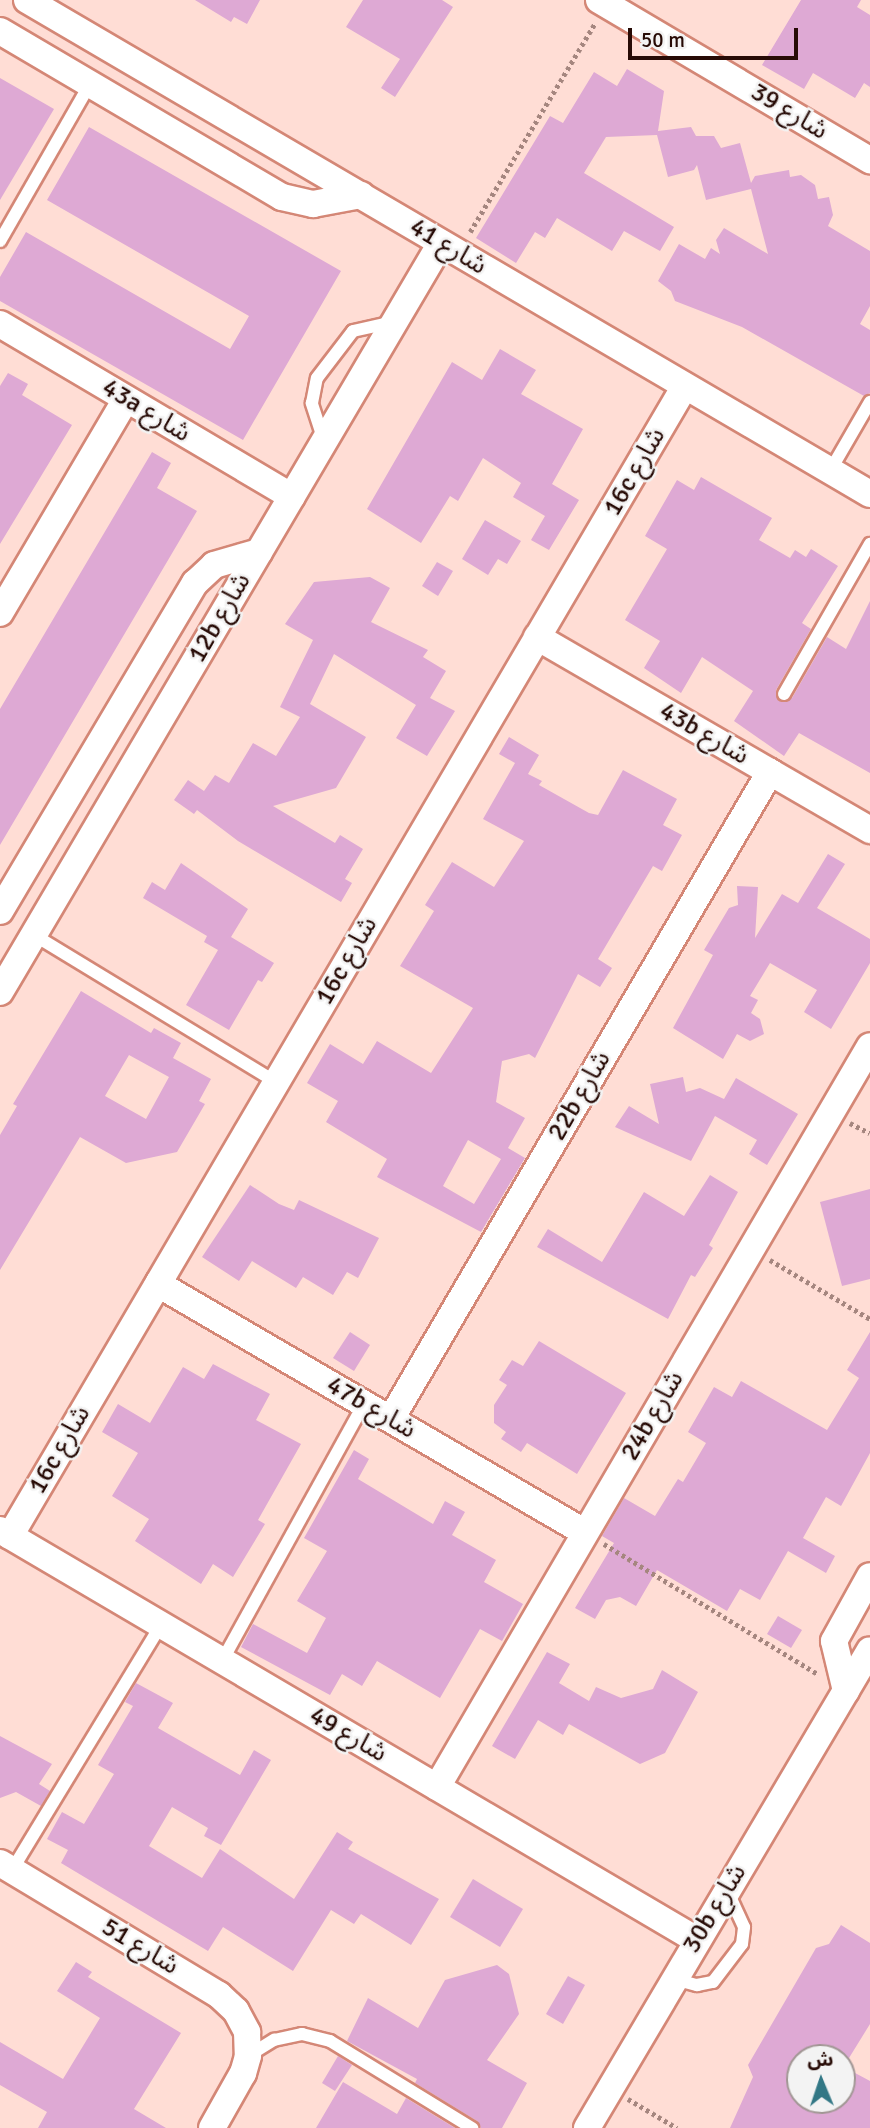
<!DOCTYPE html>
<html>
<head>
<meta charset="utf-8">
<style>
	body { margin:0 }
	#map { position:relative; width:870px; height:2128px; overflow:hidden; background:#ffddd5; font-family:Signika,"Noto Sans Arabic",sans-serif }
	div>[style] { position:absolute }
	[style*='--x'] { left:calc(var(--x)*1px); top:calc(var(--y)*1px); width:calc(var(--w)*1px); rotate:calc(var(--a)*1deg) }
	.building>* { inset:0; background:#dea9d4 }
	.path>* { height:4.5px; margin-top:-2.25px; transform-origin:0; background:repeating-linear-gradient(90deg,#a5867f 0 3.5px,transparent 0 7px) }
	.roads { filter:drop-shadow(2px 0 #d48776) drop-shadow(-2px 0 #d48776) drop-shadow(0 2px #d48776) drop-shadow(0 -2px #d48776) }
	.service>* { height:12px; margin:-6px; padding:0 6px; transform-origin:6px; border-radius:6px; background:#fff }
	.minor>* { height:26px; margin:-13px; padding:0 13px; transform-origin:13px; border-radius:13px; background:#fff }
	span { translate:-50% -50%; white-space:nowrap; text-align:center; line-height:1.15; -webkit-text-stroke:5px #f3f3f3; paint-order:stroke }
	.street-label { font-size:26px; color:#270b06 }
	.north { position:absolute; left:786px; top:2044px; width:70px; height:70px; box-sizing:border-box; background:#f3f3f3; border:2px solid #a19694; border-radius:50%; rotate:358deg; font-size:19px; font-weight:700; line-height:28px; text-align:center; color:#270b06 }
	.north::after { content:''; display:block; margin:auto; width:24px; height:32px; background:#327785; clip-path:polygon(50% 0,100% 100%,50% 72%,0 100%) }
	.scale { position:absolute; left:628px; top:28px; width:170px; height:32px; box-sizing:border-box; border:4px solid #270b06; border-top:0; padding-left:9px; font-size:21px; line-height:24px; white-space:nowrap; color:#270b06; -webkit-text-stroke:5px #f3f3f3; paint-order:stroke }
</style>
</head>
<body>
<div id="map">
	<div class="building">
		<i style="clip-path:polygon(195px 0,260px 0,247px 24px,234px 17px,231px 22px)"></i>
		<i style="clip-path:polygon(363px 0,442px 0,453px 7px,395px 97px,381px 88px,400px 59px,346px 27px)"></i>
		<i style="clip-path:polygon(801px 0,861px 0,857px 7px,870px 15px,870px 87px,864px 83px,855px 98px,813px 73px,804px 89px,762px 65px)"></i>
		<i style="clip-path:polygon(627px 69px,664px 91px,658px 131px,691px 127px,696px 136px,714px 136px,721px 148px,740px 143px,751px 183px,755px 176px,789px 170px,790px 177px,801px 175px,815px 185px,818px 199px,829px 197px,833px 215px,828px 226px,870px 251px,870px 306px,860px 324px,870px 330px,870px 393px,864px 396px,742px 327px,675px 301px,671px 291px,658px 281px,679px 244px,705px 259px,711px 248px,720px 254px,716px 240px,724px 228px,768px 254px,751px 189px,706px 200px,697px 165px,694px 170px,668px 177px,657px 135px,606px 137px,584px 173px,674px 227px,660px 251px,624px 231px,612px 251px,557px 218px,545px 238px,535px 232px,516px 263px,476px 238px,550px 116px,563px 123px,594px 72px,617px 86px)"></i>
		<i style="clip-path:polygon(0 78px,54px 109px,0 200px)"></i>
		<i style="clip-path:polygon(89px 127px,341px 271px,243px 440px,0 301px,0 277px,26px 232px,230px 349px,249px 316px,47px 200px)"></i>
		<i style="clip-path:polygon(500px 349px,536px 370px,521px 394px,583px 429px,552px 484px,579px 500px,549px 550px,531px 540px,545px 516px,513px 497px,521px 483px,483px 458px,458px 501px,450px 496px,421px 543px,367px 509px,452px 362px,482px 380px)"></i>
		<i style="clip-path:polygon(8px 373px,28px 384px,22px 395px,72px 425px,0 544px,0 386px)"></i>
		<i style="clip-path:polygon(152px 452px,171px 463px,157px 488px,197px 511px,0 845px,0 709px)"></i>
		<i style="clip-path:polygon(701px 477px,772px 518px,759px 540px,790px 558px,795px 550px,806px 557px,811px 549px,838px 566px,802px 623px,811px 629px,776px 690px,779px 701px,792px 698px,827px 637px,846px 649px,870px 601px,870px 773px,799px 733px,784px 756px,734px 721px,753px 691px,702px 657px,681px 693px,644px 668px,660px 641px,625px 620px,667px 549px,645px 536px,677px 480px,694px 490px)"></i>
		<i style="clip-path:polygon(485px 520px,521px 541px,507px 564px,498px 559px,488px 575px,462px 559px)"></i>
		<i style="clip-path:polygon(437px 562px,453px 571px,438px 596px,422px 586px)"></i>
		<i style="clip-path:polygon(370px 577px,390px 588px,371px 622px,428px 650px,423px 657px,446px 671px,430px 698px,455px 711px,427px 756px,396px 738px,416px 705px,334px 654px,310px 704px,366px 737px,336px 788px,273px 806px,335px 843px,340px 835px,363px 849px,345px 879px,352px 883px,341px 902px,238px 841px,197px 810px,194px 814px,174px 800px,188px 780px,204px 791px,215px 775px,229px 783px,253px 743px,276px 756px,300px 717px,280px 707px,313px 640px,285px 624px,314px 582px)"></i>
		<i style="clip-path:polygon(evenodd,509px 737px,539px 755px,528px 774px,542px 781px,539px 785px,589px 813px,598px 815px,623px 770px,677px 799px,663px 825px,682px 835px,662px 871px,653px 866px,598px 959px,612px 968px,600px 987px,578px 974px,535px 1058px,529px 1054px,502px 1061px,496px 1102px,525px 1118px,508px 1148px,525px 1158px,481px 1232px,377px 1177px,387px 1159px,326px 1122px,338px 1101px,307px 1083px,330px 1044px,363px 1064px,377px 1041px,431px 1073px,473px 1008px,400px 966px,434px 911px,425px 905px,452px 862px,494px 887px,524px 841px,483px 819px,515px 763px,499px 754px,509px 737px,468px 1140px,501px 1159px,474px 1204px,443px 1186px,468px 1140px)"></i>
		<i style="clip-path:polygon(828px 854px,845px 864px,817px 908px,870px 939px,870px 963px,831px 1029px,804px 1012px,817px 990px,770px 963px,750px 996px,758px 1000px,751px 1013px,760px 1019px,764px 1034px,750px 1041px,737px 1034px,723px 1059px,673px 1028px,713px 955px,704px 950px,729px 908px,738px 905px,737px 886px,758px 887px,755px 938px,782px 894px,798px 903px)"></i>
		<i style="clip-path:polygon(181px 863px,248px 909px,231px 937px,274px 963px,262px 982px,258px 980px,229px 1030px,186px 1005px,218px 950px,204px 942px,207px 936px,143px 898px,152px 882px,165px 890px)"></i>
		<i style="clip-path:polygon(evenodd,81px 991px,151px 1033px,154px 1028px,181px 1043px,173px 1058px,211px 1079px,199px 1101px,205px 1104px,177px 1152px,126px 1163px,80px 1137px,0 1270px,0 1135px,17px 1106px,13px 1104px,81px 991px,129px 1055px,169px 1077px,146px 1119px,105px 1096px,129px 1055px)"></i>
		<i style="clip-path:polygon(683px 1077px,686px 1092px,700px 1088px,724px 1099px,736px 1078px,798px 1114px,767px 1165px,749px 1154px,757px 1140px,715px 1116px,691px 1161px,615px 1127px,629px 1106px,659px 1124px,650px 1084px)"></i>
		<i style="clip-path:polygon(710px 1175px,738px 1192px,709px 1245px,713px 1248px,695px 1277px,691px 1275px,668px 1319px,537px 1247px,548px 1229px,602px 1262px,644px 1192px,684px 1216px)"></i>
		<i style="clip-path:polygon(250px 1185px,279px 1204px,294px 1210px,299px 1200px,379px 1238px,358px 1278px,347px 1272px,333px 1295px,303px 1277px,296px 1288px,252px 1261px,239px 1281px,202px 1257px)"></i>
		<i style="clip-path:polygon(870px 1189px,870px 1279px,842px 1286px,820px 1202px)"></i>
		<i style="clip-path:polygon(350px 1332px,370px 1345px,354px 1371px,333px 1358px)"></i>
		<i style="clip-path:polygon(870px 1332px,870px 1453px,841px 1506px,826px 1497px,803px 1538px,835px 1556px,826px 1573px,788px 1551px,760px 1600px,740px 1589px,727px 1611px,657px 1570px,636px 1606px,620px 1597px,606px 1600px,595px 1619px,575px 1608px,614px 1543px,602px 1536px,624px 1498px,655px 1516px,678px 1479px,683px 1482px,706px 1443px,688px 1432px,714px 1387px,732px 1397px,741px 1381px,827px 1430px,859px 1378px,847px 1370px)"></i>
		<i style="clip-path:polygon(539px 1341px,626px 1393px,577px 1474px,527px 1443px,521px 1452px,501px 1439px,506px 1432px,494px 1423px,494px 1405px,507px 1385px,499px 1380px,512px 1360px,523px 1366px)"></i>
		<i style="clip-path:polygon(213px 1364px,270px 1394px,256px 1420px,301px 1444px,258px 1520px,265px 1524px,233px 1577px,213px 1564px,201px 1584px,135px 1541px,149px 1519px,112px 1496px,138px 1453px,102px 1432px,118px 1404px,150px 1423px,183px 1367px,204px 1379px)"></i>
		<i style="clip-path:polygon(354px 1450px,369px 1459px,358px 1479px,433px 1524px,445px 1501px,465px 1512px,452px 1535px,496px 1560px,484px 1582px,523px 1604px,502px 1641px,480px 1629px,440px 1698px,377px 1661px,362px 1686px,342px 1674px,330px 1695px,241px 1647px,253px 1624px,307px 1653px,326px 1618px,297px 1601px,327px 1551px,304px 1538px)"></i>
		<i style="clip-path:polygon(778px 1616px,802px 1630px,791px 1648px,767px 1634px)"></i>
		<i style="clip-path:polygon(547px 1652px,570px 1664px,559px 1683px,589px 1701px,596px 1687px,621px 1698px,653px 1689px,662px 1670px,698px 1692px,665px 1753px,640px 1764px,569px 1724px,563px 1735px,538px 1720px,515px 1759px,492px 1746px)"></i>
		<i style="clip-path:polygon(136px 1683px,173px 1703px,158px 1728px,240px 1775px,254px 1750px,271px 1760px,221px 1845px,204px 1836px,208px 1828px,172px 1807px,149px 1846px,202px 1878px,220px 1849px,294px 1899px,337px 1832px,353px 1842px,348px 1849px,439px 1899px,411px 1945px,361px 1914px,354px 1924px,331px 1910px,293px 1971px,223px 1927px,208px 1951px,61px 1863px,68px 1850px,47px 1839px,62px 1812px,84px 1824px,114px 1774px,98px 1765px,133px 1706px,125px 1702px)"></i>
		<i style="clip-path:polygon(0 1736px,52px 1764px,39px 1784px,50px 1791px,41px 1806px,16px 1792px,0 1798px)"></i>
		<i style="clip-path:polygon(473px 1879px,523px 1909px,500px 1947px,450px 1917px)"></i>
		<i style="clip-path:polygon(841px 1925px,870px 1943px,870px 2024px,849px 2058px,800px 2058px,800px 2100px,842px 2100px,842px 2066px,870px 2081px,870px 2128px,730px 2128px,753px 2077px,748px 2065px,816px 1948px,829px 1944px)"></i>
		<i style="clip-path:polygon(76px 1962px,92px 1972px,88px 1977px,181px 2033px,134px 2109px,166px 2128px,38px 2128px,47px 2112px,0 2085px,0 2042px,63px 2079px,100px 2018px,57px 1991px)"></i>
		<i style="clip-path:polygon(497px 1965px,509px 1974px,519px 2014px,487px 2060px,527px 2083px,502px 2128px,481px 2128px,477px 2121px,415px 2083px,417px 2079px,347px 2041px,368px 1998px,418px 2028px,445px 1980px)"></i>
		<i style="clip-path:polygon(568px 1976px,585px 1985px,563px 2024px,546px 2014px)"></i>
		<i style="clip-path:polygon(338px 2056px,352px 2065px,335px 2091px,322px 2083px)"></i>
		<i style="clip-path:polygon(343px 2082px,397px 2114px,406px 2098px,455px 2128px,316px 2128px)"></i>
	</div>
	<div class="path">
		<i style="--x:470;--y:232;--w:244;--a:-59.1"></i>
		<i style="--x:850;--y:1123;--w:22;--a:27"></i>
		<i style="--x:770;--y:1260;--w:116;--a:30.5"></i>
		<i style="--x:604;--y:1544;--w:250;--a:31.3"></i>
		<i style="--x:628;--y:2099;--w:57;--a:30.6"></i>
	</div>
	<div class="roads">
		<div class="service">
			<i style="--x:0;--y:241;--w:181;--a:-60.2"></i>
			<i style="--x:324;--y:441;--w:40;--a:-108"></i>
			<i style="--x:312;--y:403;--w:25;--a:-79"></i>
			<i style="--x:317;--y:378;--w:59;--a:-52.5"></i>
			<i style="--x:353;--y:331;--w:42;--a:-12.4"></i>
			<i style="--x:830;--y:471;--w:80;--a:-59.9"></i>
			<i style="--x:784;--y:694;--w:173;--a:-60.2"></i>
			<i style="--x:34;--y:935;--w:283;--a:31.3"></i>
			<i style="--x:222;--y:1661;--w:294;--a:-61.1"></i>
			<i style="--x:12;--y:1870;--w:287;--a:-58.7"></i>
			<i style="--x:674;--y:1979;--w:24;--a:15"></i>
			<i style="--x:697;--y:1985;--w:16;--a:-11"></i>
			<i style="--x:713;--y:1982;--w:48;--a:-52.7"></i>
			<i style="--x:742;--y:1944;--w:17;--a:-83"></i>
			<i style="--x:744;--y:1927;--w:41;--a:-114.7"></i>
			<i style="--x:248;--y:2056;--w:31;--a:-32"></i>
			<i style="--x:274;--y:2040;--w:29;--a:-12"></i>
			<i style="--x:302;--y:2034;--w:29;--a:14"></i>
			<i style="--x:330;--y:2041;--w:167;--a:31.5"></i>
		</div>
		<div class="minor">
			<i style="--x:27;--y:0;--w:977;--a:30.37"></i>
			<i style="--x:599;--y:0;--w:315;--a:30.6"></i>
			<i style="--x:0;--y:31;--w:327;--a:30.5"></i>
			<i style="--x:282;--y:197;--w:32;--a:13"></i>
			<i style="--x:313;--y:204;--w:49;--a:-10.6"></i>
			<i style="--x:0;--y:324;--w:339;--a:30.6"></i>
			<i style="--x:0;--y:613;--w:248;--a:-59.5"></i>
			<i style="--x:537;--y:637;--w:385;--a:30.1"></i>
			<i style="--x:0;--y:911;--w:382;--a:-59.3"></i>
			<i style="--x:195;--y:583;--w:26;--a:-43"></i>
			<i style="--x:214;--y:565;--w:47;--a:-16.1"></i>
			<i style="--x:0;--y:992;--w:869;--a:-59.51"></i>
			<i style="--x:158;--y:1284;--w:494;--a:30.2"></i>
			<i style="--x:391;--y:1419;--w:750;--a:-59.64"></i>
			<i style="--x:0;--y:1530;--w:809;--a:30.47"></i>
			<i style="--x:10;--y:1536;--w:1333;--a:-59.59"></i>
			<i style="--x:846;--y:1691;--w:51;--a:-103.5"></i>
			<i style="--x:834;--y:1641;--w:74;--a:-61"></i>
			<i style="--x:437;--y:1787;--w:858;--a:-59.7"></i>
			<i style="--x:0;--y:1863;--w:256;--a:31.1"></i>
			<i style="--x:219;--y:1995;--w:23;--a:43"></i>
			<i style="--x:236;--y:2011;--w:24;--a:62"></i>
			<i style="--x:247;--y:2032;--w:24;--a:88"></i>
			<i style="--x:248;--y:2056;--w:18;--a:106"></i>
			<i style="--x:243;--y:2073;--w:63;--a:119.4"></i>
			<i style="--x:587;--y:2128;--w:555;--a:-59.37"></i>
		</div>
	</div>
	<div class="street-label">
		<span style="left:789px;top:112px;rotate:31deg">شارع 39</span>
		<span style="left:448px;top:247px;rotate:31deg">شارع 41</span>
		<span style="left:146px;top:411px;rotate:31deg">43a شارع</span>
		<span style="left:635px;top:472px;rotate:-60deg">16c شارع</span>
		<span style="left:220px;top:618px;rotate:-60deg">12b شارع</span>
		<span style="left:704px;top:734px;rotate:30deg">43b شارع</span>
		<span style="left:347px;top:961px;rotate:-60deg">16c شارع</span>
		<span style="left:580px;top:1096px;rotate:-60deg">22b شارع</span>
		<span style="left:371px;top:1408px;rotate:30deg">47b شارع</span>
		<span style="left:653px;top:1416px;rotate:-60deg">24b شارع</span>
		<span style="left:60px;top:1450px;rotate:-60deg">16c شارع</span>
		<span style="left:348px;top:1735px;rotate:30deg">شارع 49</span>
		<span style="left:715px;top:1909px;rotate:-59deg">30b شارع</span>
		<span style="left:140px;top:1947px;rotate:31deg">شارع 51</span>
	</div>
	<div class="north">ش</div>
	<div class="scale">50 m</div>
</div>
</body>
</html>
